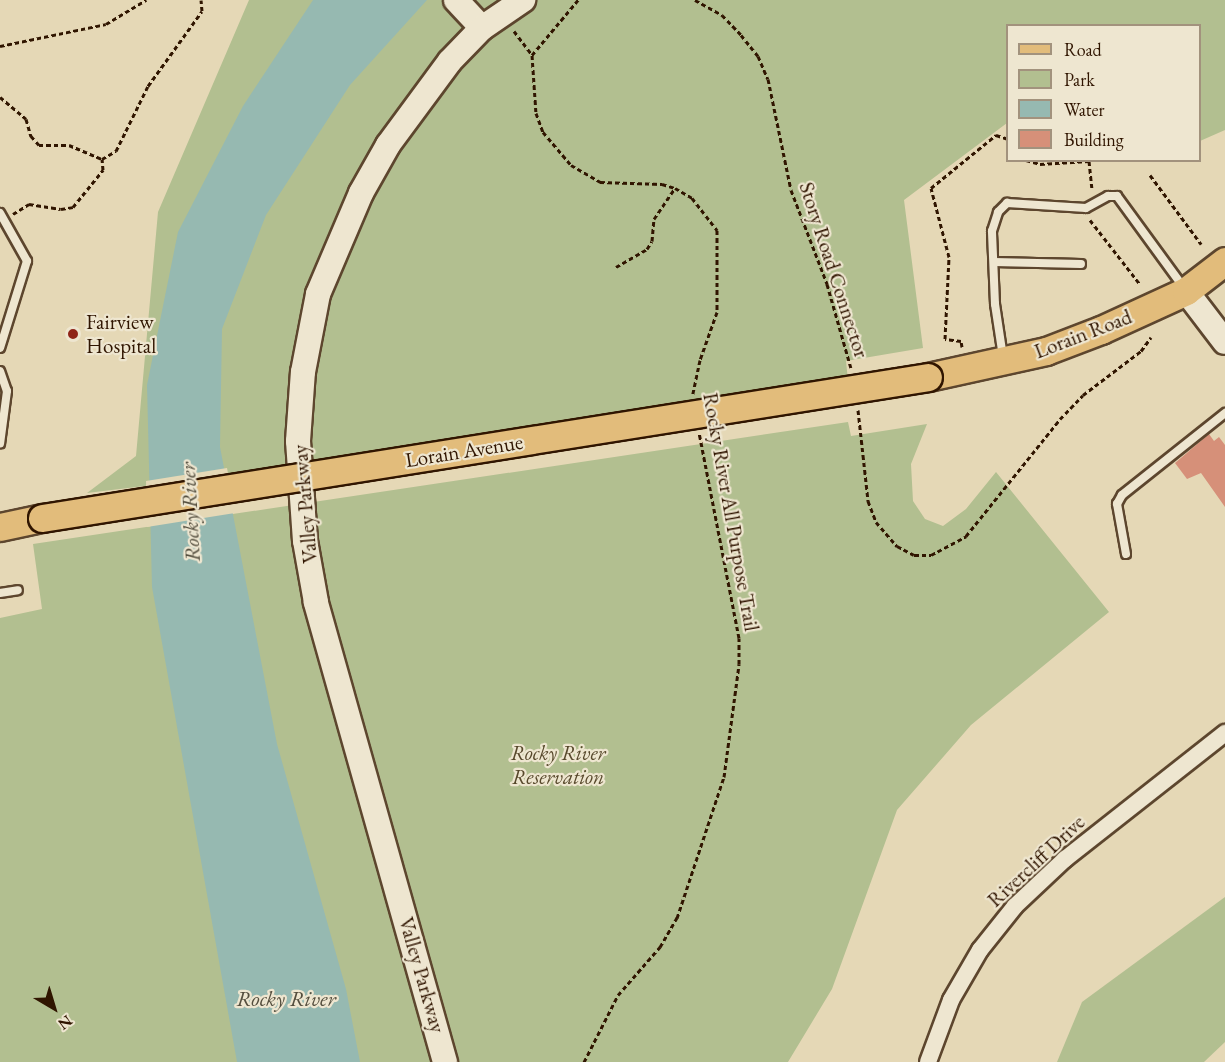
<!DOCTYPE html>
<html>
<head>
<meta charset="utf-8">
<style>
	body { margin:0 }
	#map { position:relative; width:1225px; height:1062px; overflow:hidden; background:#e5d8b6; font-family:"EB Garamond",serif }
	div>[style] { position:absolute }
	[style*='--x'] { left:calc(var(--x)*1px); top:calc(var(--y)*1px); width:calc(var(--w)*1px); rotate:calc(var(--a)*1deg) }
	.green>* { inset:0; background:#b2bf90 }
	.water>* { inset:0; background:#96b9b1 }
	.pier>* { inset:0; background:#e5d8b6 }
	.building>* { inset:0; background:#d69079 }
	.path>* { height:3px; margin-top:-1.5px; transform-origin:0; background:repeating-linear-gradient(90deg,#301500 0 4.5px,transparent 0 7.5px) }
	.roads { filter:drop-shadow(2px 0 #5d462e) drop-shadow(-2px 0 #5d462e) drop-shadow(0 2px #5d462e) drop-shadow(0 -2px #5d462e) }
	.lane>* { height:8px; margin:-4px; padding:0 4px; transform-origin:4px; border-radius:4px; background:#eee6d0 }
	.street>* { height:16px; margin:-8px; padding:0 8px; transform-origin:8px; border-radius:8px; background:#eee6d0 }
	.secondary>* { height:24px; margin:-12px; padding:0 12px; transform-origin:12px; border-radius:12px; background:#eee6d0 }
	.primary>* { height:27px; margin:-13.5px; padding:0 13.5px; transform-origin:13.5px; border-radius:13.5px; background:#e2bc7b }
	.bridges { filter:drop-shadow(2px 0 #301500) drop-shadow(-2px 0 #301500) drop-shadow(0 2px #301500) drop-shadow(0 -2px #301500) }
	.primary-bridge>* { height:27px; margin:-13.5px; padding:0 13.5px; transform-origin:13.5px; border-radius:13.5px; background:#e2bc7b }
	.dots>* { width:16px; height:16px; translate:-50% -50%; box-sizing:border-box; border:3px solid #eee6d0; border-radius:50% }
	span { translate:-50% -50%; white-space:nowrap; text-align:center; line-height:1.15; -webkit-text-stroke:4.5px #eee6d0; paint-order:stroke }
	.street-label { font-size:21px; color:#301500 }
	.poi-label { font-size:21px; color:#301500 }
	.left { translate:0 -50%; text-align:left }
	.park-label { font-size:21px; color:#57482b; font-style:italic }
	.water-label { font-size:22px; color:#544e3e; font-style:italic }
	.legend { position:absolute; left:1006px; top:24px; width:195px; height:138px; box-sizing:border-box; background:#eee6d0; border:2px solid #a2927d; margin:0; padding:8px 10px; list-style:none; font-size:18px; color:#301500 }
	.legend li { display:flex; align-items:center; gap:12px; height:30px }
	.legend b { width:30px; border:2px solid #a2927d }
	.north { position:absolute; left:24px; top:978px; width:60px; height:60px; -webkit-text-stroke:4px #eee6d0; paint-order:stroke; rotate:142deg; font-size:16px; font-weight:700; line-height:24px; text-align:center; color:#301500 }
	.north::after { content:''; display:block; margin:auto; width:21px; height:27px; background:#301500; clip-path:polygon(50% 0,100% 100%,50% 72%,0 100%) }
</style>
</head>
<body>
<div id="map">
	<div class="green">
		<i style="clip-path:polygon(249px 0,1225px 0,1225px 130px,1200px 141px,1200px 26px,1008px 26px,1007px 123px,904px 200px,923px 348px,846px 361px,850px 400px,87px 493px,136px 456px,158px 212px)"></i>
		<i style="clip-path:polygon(848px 422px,851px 436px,927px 424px,911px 464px,913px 501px,925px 519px,943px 526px,966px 509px,996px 472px,1109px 612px,971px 725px,897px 810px,832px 989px,788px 1062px,0 1062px,0 618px,42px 609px,33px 544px)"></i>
		<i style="clip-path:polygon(1225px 897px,1225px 1042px,1204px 1062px,1057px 1062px,1082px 1002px)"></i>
	</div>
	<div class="water">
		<i style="clip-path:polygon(313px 0,427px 0,350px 85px,266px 215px,222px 329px,220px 447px,277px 744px,346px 989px,360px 1062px,237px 1062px,152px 587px,147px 385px,178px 232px,243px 106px)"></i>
	</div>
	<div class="pier">
		<i style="clip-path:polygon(227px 468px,235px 513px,147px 527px,146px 481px)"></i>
	</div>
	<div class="building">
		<i style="clip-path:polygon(1209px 434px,1214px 441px,1219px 437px,1225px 445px,1225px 507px,1201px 473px,1187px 479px,1175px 463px)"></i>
	</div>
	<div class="path">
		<i style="--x:695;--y:0;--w:31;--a:29"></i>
		<i style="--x:722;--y:15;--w:28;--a:46"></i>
		<i style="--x:741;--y:35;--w:27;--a:51"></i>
		<i style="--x:758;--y:56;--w:25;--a:67"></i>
		<i style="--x:768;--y:79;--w:113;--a:78.3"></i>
		<i style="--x:791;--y:190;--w:101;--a:69"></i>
		<i style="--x:827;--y:284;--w:87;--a:74.1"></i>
		<i style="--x:514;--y:31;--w:30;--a:53"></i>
		<i style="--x:532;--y:55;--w:58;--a:86.1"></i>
		<i style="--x:536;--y:113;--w:20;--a:70"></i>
		<i style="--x:543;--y:132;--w:43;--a:49.7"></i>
		<i style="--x:571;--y:165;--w:34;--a:30"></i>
		<i style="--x:600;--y:182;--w:62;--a:1.8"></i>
		<i style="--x:662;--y:184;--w:14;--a:17"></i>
		<i style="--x:675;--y:188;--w:20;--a:30"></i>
		<i style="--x:692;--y:198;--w:41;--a:52"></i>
		<i style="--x:717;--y:230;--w:82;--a:90"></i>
		<i style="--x:717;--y:312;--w:51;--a:109.5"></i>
		<i style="--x:700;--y:360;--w:35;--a:102"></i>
		<i style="--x:0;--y:46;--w:108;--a:-11.7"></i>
		<i style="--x:106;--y:24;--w:47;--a:-31"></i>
		<i style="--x:532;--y:55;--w:72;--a:-50.1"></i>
		<i style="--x:0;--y:97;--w:34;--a:40"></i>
		<i style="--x:26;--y:119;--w:18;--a:74"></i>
		<i style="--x:31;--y:136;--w:12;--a:48"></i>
		<i style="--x:39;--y:145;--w:30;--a:0"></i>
		<i style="--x:69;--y:145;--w:36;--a:23"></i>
		<i style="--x:102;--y:159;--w:16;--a:-30"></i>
		<i style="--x:116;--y:151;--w:72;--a:-63.8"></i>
		<i style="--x:148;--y:86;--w:92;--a:-54.2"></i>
		<i style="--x:202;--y:11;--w:11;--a:-95"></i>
		<i style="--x:1026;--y:160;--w:15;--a:16"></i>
		<i style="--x:1040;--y:164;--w:49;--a:-3.5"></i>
		<i style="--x:1089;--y:161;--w:29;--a:84"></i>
		<i style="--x:1150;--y:175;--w:86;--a:53.5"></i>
		<i style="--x:13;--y:214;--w:19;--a:-32"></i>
		<i style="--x:29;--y:204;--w:32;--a:9"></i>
		<i style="--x:61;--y:209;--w:12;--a:-9"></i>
		<i style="--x:73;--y:207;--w:48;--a:-51"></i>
		<i style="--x:103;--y:170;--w:11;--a:-95"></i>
		<i style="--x:1090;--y:220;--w:80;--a:52.1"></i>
		<i style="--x:616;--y:267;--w:36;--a:-30"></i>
		<i style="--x:647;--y:249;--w:9;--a:-58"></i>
		<i style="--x:652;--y:241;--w:22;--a:-85"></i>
		<i style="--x:654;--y:219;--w:37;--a:-56"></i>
		<i style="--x:962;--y:347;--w:6;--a:-99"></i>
		<i style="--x:961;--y:341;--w:16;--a:-173"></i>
		<i style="--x:945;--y:339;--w:82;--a:-87.2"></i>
		<i style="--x:949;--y:257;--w:71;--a:-104.6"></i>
		<i style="--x:931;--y:188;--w:84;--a:-39.2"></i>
		<i style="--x:996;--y:135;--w:13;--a:18"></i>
		<i style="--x:858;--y:410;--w:92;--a:83.7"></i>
		<i style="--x:868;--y:501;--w:22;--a:69"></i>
		<i style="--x:876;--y:522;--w:32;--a:49"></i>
		<i style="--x:897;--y:546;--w:19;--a:28"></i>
		<i style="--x:914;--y:555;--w:17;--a:0"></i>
		<i style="--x:931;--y:555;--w:40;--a:-28"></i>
		<i style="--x:966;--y:536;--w:150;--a:-51.2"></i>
		<i style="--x:1060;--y:419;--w:33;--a:-46"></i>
		<i style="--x:1083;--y:395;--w:73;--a:-37.2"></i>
		<i style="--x:1141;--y:351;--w:17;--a:-54"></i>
		<i style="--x:584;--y:1062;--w:75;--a:-63.1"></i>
		<i style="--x:618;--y:995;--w:64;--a:-48.8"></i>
		<i style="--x:660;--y:947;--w:34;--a:-60"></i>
		<i style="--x:677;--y:918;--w:149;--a:-71.6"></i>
		<i style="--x:724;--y:777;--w:114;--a:-82.4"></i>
		<i style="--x:739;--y:664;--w:26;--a:-90"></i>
		<i style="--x:739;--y:638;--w:209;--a:-101"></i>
	</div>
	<div class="roads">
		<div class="lane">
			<i style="--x:0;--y:213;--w:55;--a:60.6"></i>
			<i style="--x:27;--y:261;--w:91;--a:107.2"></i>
			<i style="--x:994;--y:262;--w:87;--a:1.3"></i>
			<i style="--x:1003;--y:357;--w:54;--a:-98.6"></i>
			<i style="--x:995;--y:304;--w:73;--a:-92.4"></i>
			<i style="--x:992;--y:231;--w:20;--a:-72"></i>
			<i style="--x:998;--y:212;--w:13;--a:-45"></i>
			<i style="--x:1007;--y:203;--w:79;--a:3.6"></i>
			<i style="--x:1086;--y:208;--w:25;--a:-29"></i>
			<i style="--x:1108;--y:196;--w:9;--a:0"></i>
			<i style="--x:1117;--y:196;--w:114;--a:53.9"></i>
			<i style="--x:0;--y:371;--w:21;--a:71"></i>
			<i style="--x:7;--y:391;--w:53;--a:97.5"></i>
			<i style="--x:1126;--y:554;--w:51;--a:-100.2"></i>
			<i style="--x:1117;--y:504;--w:10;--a:-61"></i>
			<i style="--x:1122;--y:495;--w:132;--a:-38.5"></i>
			<i style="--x:0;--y:593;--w:18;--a:-9"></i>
		</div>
		<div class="street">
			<i style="--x:928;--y:1062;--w:66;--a:-69.6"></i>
			<i style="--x:951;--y:1000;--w:58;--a:-59.9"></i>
			<i style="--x:980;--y:950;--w:56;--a:-51.5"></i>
			<i style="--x:1015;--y:906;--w:69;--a:-43.2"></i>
			<i style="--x:1065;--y:859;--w:204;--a:-38.2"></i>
		</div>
		<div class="secondary">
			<i style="--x:456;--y:0;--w:38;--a:47"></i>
			<i style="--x:1186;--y:291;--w:64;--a:52.6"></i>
			<i style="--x:445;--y:1062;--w:478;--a:-105.7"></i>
			<i style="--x:316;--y:602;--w:62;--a:-100.2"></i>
			<i style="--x:305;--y:541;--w:100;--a:-94"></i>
			<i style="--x:298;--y:441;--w:69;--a:-85.9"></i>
			<i style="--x:303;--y:372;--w:79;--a:-79.1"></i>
			<i style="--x:318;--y:294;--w:110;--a:-66.9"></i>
			<i style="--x:361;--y:193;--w:55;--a:-60.6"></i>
			<i style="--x:388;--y:145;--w:104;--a:-53.6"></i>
			<i style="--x:450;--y:61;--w:46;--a:-45.9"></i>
			<i style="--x:482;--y:28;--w:50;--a:-34.3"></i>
		</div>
		<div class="primary">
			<i style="--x:928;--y:377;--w:121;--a:-12.4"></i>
			<i style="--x:1046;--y:351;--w:59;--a:-20.9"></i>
			<i style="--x:1101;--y:330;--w:94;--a:-24.6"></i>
			<i style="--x:1186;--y:291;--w:49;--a:-37.6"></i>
			<i style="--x:0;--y:527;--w:43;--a:-12.1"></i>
		</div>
	</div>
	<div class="bridges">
		<div class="primary-bridge">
			<i style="--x:42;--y:518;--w:897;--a:-9.04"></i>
		</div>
	</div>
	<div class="dots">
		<i style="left:73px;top:334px;background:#8f2418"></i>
	</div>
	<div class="street-label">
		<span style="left:834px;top:270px;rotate:72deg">Story Road Connector</span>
		<span style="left:1083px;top:334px;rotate:-21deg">Lorain Road</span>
		<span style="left:464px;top:451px;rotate:-9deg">Lorain Avenue</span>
		<span style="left:305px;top:504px;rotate:-95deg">Valley Parkway</span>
		<span style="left:731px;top:512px;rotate:80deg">Rocky River All Purpose Trail</span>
		<span style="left:1036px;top:861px;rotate:-43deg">Rivercliff Drive</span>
		<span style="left:422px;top:975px;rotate:74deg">Valley Parkway</span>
	</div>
	<div class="poi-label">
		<span class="left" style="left:86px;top:334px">Fairview<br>Hospital</span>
	</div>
	<div class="park-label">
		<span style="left:558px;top:765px">Rocky River<br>Reservation</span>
	</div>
	<div class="water-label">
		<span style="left:190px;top:512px;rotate:-93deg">Rocky River</span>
		<span style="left:286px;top:999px">Rocky River</span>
	</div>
	<ul class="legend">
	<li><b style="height:8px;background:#e2bc7b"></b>Road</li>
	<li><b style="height:16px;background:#b2bf90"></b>Park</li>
	<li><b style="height:16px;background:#96b9b1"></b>Water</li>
	<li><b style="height:16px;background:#d69079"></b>Building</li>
	</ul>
	<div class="north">N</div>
</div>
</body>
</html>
